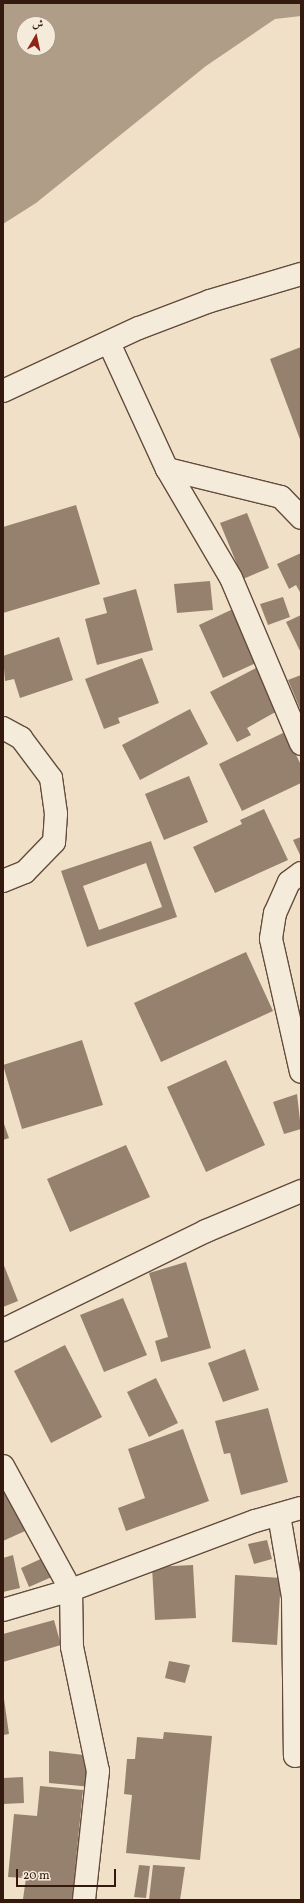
<!DOCTYPE html>
<html>
<head>
<meta charset="utf-8">
<style>
	body { margin:0 }
	#map { position:relative; width:304px; height:1903px; overflow:hidden; background:#f0e0c7; font-family:Vollkorn,Amiri,serif }
	div>[style] { position:absolute }
	[style*='--x'] { left:calc(var(--x)*1px); top:calc(var(--y)*1px); width:calc(var(--w)*1px); rotate:calc(var(--a)*1deg) }
	.water>* { inset:0; background:#b09d88 }
	.building>* { inset:0; background:#96816e }
	.roads { filter:drop-shadow(1px 0 #634c3c) drop-shadow(-1px 0 #634c3c) drop-shadow(0 1px #634c3c) drop-shadow(0 -1px #634c3c) }
	.street>* { height:22px; margin:-11px; padding:0 11px; transform-origin:11px; border-radius:11px; background:#f5ebdb }
	.secondary>* { height:22px; margin:-11px; padding:0 11px; transform-origin:11px; border-radius:11px; background:#f5ebdb }
	span { translate:-50% -50%; white-space:nowrap; text-align:center; line-height:1.15; -webkit-text-stroke:3px #f5ebdb; paint-order:stroke }
	.frame { position:absolute; inset:0; border:4px solid #341a0e; pointer-events:none }
	.north { position:absolute; left:16px; top:16px; width:40px; height:40px; box-sizing:border-box; background:#f5ebdb; border:1px solid #a89789; border-radius:50%; rotate:9deg; font-size:11px; font-weight:700; line-height:16px; text-align:center; color:#341a0e }
	.north::after { content:''; display:block; margin:auto; width:14px; height:18px; background:#8f2418; clip-path:polygon(50% 0,100% 100%,50% 72%,0 100%) }
	.scale { position:absolute; left:16px; top:1869px; width:100px; height:18px; box-sizing:border-box; border:2px solid #341a0e; border-top:0; padding-left:5px; font-size:12px; line-height:14px; white-space:nowrap; color:#341a0e; -webkit-text-stroke:3px #f5ebdb; paint-order:stroke }
</style>
</head>
<body>
<div id="map">
	<div class="water">
		<i style="clip-path:polygon(evenodd,3px 3px,301px 3px,301px 16px,275px 19px,206px 66px,36px 203px,3px 224px,3px 3px,24px 24px,48px 24px,48px 48px,24px 48px,24px 24px)"></i>
	</div>
	<div class="building">
		<i style="clip-path:polygon(301px 347px,301px 442px,270px 359px)"></i>
		<i style="clip-path:polygon(76px 505px,100px 584px,3px 613px,3px 527px)"></i>
		<i style="clip-path:polygon(247px 513px,269px 568px,243px 579px,220px 523px)"></i>
		<i style="clip-path:polygon(301px 553px,301px 594px,296px 585px,289px 589px,277px 564px)"></i>
		<i style="clip-path:polygon(210px 581px,213px 610px,177px 613px,174px 584px)"></i>
		<i style="clip-path:polygon(136px 589px,153px 650px,97px 665px,85px 619px,107px 613px,103px 598px)"></i>
		<i style="clip-path:polygon(283px 597px,290px 617px,268px 625px,260px 604px)"></i>
		<i style="clip-path:polygon(233px 609px,258px 662px,223px 678px,199px 625px)"></i>
		<i style="clip-path:polygon(301px 615px,301px 653px,286px 622px)"></i>
		<i style="clip-path:polygon(59px 637px,73px 680px,20px 698px,14px 679px,5px 681px,3px 656px)"></i>
		<i style="clip-path:polygon(142px 658px,159px 703px,118px 718px,120px 723px,104px 729px,85px 679px)"></i>
		<i style="clip-path:polygon(256px 668px,279px 710px,247px 728px,251px 735px,237px 742px,210px 692px)"></i>
		<i style="clip-path:polygon(301px 675px,301px 711px,288px 680px)"></i>
		<i style="clip-path:polygon(190px 709px,208px 744px,140px 780px,122px 745px)"></i>
		<i style="clip-path:polygon(285px 732px,301px 765px,301px 783px,242px 811px,219px 764px)"></i>
		<i style="clip-path:polygon(189px 776px,208px 822px,164px 840px,145px 794px)"></i>
		<i style="clip-path:polygon(264px 809px,288px 860px,215px 893px,193px 847px,242px 824px,240px 820px)"></i>
		<i style="clip-path:polygon(301px 837px,301px 857px,293px 840px)"></i>
		<i style="clip-path:polygon(evenodd,151px 841px,177px 917px,87px 947px,61px 871px,151px 841px,146px 863px,162px 907px,99px 930px,83px 886px,146px 863px)"></i>
		<i style="clip-path:polygon(246px 952px,273px 1011px,161px 1062px,134px 1003px)"></i>
		<i style="clip-path:polygon(82px 1040px,103px 1105px,22px 1129px,3px 1065px)"></i>
		<i style="clip-path:polygon(226px 1060px,265px 1145px,206px 1172px,167px 1087px)"></i>
		<i style="clip-path:polygon(297px 1094px,301px 1129px,284px 1134px,273px 1102px)"></i>
		<i style="clip-path:polygon(3px 1121px,9px 1138px,3px 1140px)"></i>
		<i style="clip-path:polygon(126px 1145px,150px 1197px,70px 1232px,47px 1179px)"></i>
		<i style="clip-path:polygon(186px 1262px,211px 1348px,161px 1362px,155px 1341px,168px 1337px,149px 1273px)"></i>
		<i style="clip-path:polygon(3px 1263px,18px 1301px,3px 1307px)"></i>
		<i style="clip-path:polygon(123px 1298px,147px 1355px,104px 1372px,80px 1315px)"></i>
		<i style="clip-path:polygon(65px 1345px,102px 1417px,51px 1443px,14px 1371px)"></i>
		<i style="clip-path:polygon(245px 1349px,259px 1390px,223px 1402px,208px 1363px)"></i>
		<i style="clip-path:polygon(156px 1378px,178px 1423px,149px 1437px,127px 1392px)"></i>
		<i style="clip-path:polygon(268px 1408px,288px 1482px,241px 1495px,230px 1453px,224px 1454px,215px 1421px)"></i>
		<i style="clip-path:polygon(183px 1429px,209px 1501px,126px 1531px,118px 1508px,145px 1498px,128px 1449px)"></i>
		<i style="clip-path:polygon(3px 1484px,25px 1531px,3px 1541px)"></i>
		<i style="clip-path:polygon(267px 1540px,272px 1559px,254px 1564px,248px 1544px)"></i>
		<i style="clip-path:polygon(13px 1555px,20px 1588px,3px 1592px,3px 1558px)"></i>
		<i style="clip-path:polygon(45px 1557px,54px 1576px,29px 1587px,21px 1568px)"></i>
		<i style="clip-path:polygon(193px 1565px,196px 1618px,155px 1620px,152px 1567px)"></i>
		<i style="clip-path:polygon(235px 1575px,281px 1578px,277px 1645px,232px 1642px)"></i>
		<i style="clip-path:polygon(54px 1620px,61px 1645px,3px 1662px,3px 1634px)"></i>
		<i style="clip-path:polygon(169px 1661px,190px 1665px,185px 1683px,165px 1678px)"></i>
		<i style="clip-path:polygon(3px 1692px,9px 1734px,3px 1735px)"></i>
		<i style="clip-path:polygon(164px 1732px,212px 1736px,200px 1860px,126px 1853px,132px 1795px,124px 1794px,127px 1759px,135px 1759px,137px 1737px,163px 1739px)"></i>
		<i style="clip-path:polygon(49px 1751px,93px 1756px,92px 1787px,49px 1783px)"></i>
		<i style="clip-path:polygon(23px 1777px,24px 1803px,3px 1804px,3px 1778px)"></i>
		<i style="clip-path:polygon(40px 1786px,83px 1790px,72px 1900px,23px 1899px,26px 1878px,8px 1877px,14px 1814px,37px 1816px)"></i>
		<i style="clip-path:polygon(139px 1865px,150px 1866px,146px 1898px,134px 1897px)"></i>
		<i style="clip-path:polygon(153px 1865px,185px 1867px,180px 1900px,149px 1900px)"></i>
	</div>
	<div class="roads">
		<div class="street">
			<i style="--x:109;--y:343;--w:139;--a:65.3"></i>
			<i style="--x:167;--y:469;--w:126;--a:59.6"></i>
			<i style="--x:231;--y:578;--w:180;--a:67.1"></i>
			<i style="--x:167;--y:469;--w:117;--a:13.8"></i>
			<i style="--x:281;--y:497;--w:29;--a:46"></i>
			<i style="--x:3;--y:728;--w:21;--a:29"></i>
			<i style="--x:21;--y:738;--w:50;--a:53.1"></i>
			<i style="--x:51;--y:778;--w:36;--a:82"></i>
			<i style="--x:56;--y:814;--w:28;--a:94"></i>
			<i style="--x:54;--y:842;--w:42;--a:134"></i>
			<i style="--x:25;--y:872;--w:24;--a:158"></i>
			<i style="--x:301;--y:873;--w:15;--a:143"></i>
			<i style="--x:289;--y:882;--w:34;--a:114"></i>
			<i style="--x:275;--y:913;--w:26;--a:99"></i>
			<i style="--x:271;--y:939;--w:136;--a:77.3"></i>
			<i style="--x:3;--y:1330;--w:226;--a:-26"></i>
			<i style="--x:206;--y:1231;--w:103;--a:-22.8"></i>
			<i style="--x:3;--y:1466;--w:141;--a:61.3"></i>
			<i style="--x:71;--y:1590;--w:57;--a:89"></i>
			<i style="--x:72;--y:1647;--w:127;--a:78.2"></i>
			<i style="--x:98;--y:1771;--w:130;--a:96.2"></i>
			<i style="--x:279;--y:1515;--w:83;--a:80.3"></i>
			<i style="--x:293;--y:1597;--w:159;--a:89.3"></i>
			<i style="--x:3;--y:1610;--w:71;--a:-16.4"></i>
			<i style="--x:71;--y:1590;--w:197;--a:-20.6"></i>
			<i style="--x:255;--y:1521;--w:48;--a:-15.8"></i>
		</div>
		<div class="secondary">
			<i style="--x:3;--y:391;--w:150;--a:-24.9"></i>
			<i style="--x:139;--y:328;--w:76;--a:-20.8"></i>
			<i style="--x:210;--y:301;--w:95;--a:-16.5"></i>
		</div>
	</div>
	<div class="frame"></div>
	<div class="north">ش</div>
	<div class="scale">20 m</div>
</div>
</body>
</html>
